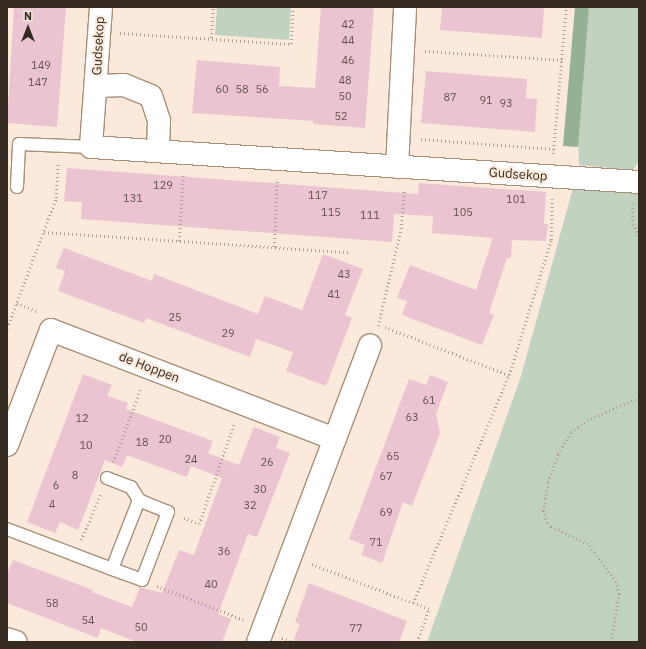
<!DOCTYPE html>
<html>
<head>
<meta charset="utf-8">
<style>
	body { margin:0 }
	#map { position:relative; width:646px; height:649px; overflow:hidden; background:#fbeadb; font-family:"IBM Plex Sans",sans-serif }
	div>[style] { position:absolute }
	[style*='--x'] { left:calc(var(--x)*1px); top:calc(var(--y)*1px); width:calc(var(--w)*1px); rotate:calc(var(--a)*1deg) }
	.green>* { inset:0; background:#c1d3c0 }
	.forest>* { inset:0; background:#95b195 }
	.building>* { inset:0; background:#eac4d0 }
	.path>* { height:2.5px; margin-top:-1.25px; transform-origin:0; background:repeating-linear-gradient(90deg,#ae9f92 0 1px,transparent 0 4px) }
	.roads { filter:drop-shadow(1px 0 #a88f78) drop-shadow(-1px 0 #a88f78) drop-shadow(0 1px #a88f78) drop-shadow(0 -1px #a88f78) }
	.lane>* { height:12px; margin:-6px; padding:0 6px; transform-origin:6px; border-radius:6px; background:#fff }
	.street>* { height:22px; margin:-11px; padding:0 11px; transform-origin:11px; border-radius:11px; background:#fff }
	span { translate:-50% -50%; white-space:nowrap; text-align:center; line-height:1.15; -webkit-text-stroke:4px #fbeadb; paint-order:stroke }
	.number-label { font-size:11px; color:#63514e }
	.number-label span { -webkit-text-stroke-width:0 }
	.street-label { font-size:13px; color:#362b22 }
	.frame { position:absolute; inset:0; border:8px solid #362b22; pointer-events:none }
	.north { position:absolute; left:8px; top:8px; width:40px; height:40px; -webkit-text-stroke:3px #fbeadb; paint-order:stroke; rotate:0deg; font-size:11px; font-weight:700; line-height:16px; text-align:center; color:#362b22 }
	.north::after { content:''; display:block; margin:auto; width:14px; height:18px; background:#362b22; clip-path:polygon(50% 0,100% 100%,50% 72%,0 100%) }
</style>
</head>
<body>
<div id="map">
	<div class="green">
		<i style="clip-path:polygon(217px 7px,291px 7px,289px 40px,215px 35px)"></i>
		<i style="clip-path:polygon(589px 7px,639px 7px,639px 161px,633px 170px,579px 165px,578px 136px)"></i>
		<i style="clip-path:polygon(573px 188px,634px 189px,639px 196px,639px 642px,427px 642px,521px 376px)"></i>
	</div>
	<div class="forest">
		<i style="clip-path:polygon(575px 7px,589px 7px,578px 147px,563px 146px)"></i>
	</div>
	<div class="building">
		<i style="clip-path:polygon(14px 7px,66px 7px,57px 127px,7px 123px)"></i>
		<i style="clip-path:polygon(321px 7px,374px 7px,365px 128px,313px 124px,313px 121px,192px 113px,197px 60px,280px 67px,279px 86px,315px 88px)"></i>
		<i style="clip-path:polygon(442px 7px,544px 7px,542px 38px,440px 30px)"></i>
		<i style="clip-path:polygon(426px 71px,527px 79px,526px 98px,537px 99px,535px 132px,421px 123px)"></i>
		<i style="clip-path:polygon(67px 168px,418px 194px,419px 183px,546px 192px,544px 224px,548px 224px,546px 241px,512px 240px,511px 258px,507px 258px,489px 313px,494px 315px,482px 345px,402px 315px,407px 301px,397px 298px,410px 265px,476px 290px,493px 238px,432px 233px,433px 216px,394px 214px,392px 242px,81px 219px,82px 202px,64px 201px)"></i>
		<i style="clip-path:polygon(64px 248px,152px 281px,154px 274px,258px 314px,265px 296px,302px 310px,323px 254px,363px 269px,345px 315px,352px 318px,326px 386px,286px 371px,293px 352px,256px 339px,250px 357px,146px 318px,144px 323px,58px 291px,65px 271px,56px 268px)"></i>
		<i style="clip-path:polygon(83px 374px,112px 385px,107px 396px,128px 403px,126px 409px,213px 441px,208px 453px,239px 465px,254px 427px,280px 437px,276px 448px,290px 453px,257px 537px,248px 534px,218px 614px,231px 619px,222px 642px,137px 642px,101px 628px,98px 638px,7px 603px,7px 574px,13px 560px,93px 590px,92px 592px,132px 607px,140px 587px,162px 593px,179px 550px,194px 555px,222px 478px,191px 466px,187px 477px,127px 455px,122px 467px,105px 460px,78px 530px,60px 522px,55px 533px,27px 522px)"></i>
		<i style="clip-path:polygon(430px 375px,448px 382px,436px 414px,440px 433px,412px 506px,403px 502px,382px 563px,361px 555px,365px 545px,349px 539px,409px 379px,426px 385px)"></i>
		<i style="clip-path:polygon(309px 583px,407px 621px,399px 642px,293px 642px,300px 624px,295px 622px)"></i>
	</div>
	<div class="path">
		<i style="--x:120;--y:33;--w:171;--a:3.7"></i>
		<i style="--x:291;--y:44;--w:37;--a:-87"></i>
		<i style="--x:211;--y:38;--w:31;--a:-86"></i>
		<i style="--x:425;--y:51;--w:138;--a:3.7"></i>
		<i style="--x:421;--y:139;--w:133;--a:4.3"></i>
		<i style="--x:553;--y:154;--w:148;--a:-84.9"></i>
		<i style="--x:633;--y:204;--w:20;--a:90"></i>
		<i style="--x:633;--y:224;--w:13;--a:63"></i>
		<i style="--x:44;--y:232;--w:305;--a:3.8"></i>
		<i style="--x:179;--y:241;--w:66;--a:-86.5"></i>
		<i style="--x:274;--y:247;--w:66;--a:-87.4"></i>
		<i style="--x:17;--y:303;--w:23;--a:23"></i>
		<i style="--x:378;--y:326;--w:100;--a:-76.7"></i>
		<i style="--x:401;--y:229;--w:40;--a:-85.7"></i>
		<i style="--x:385;--y:327;--w:133;--a:21.2"></i>
		<i style="--x:7;--y:328;--w:139;--a:-69.3"></i>
		<i style="--x:56;--y:198;--w:36;--a:-87"></i>
		<i style="--x:113;--y:462;--w:79;--a:-69.3"></i>
		<i style="--x:184;--y:518;--w:16;--a:22"></i>
		<i style="--x:199;--y:524;--w:106;--a:-70.7"></i>
		<i style="--x:81;--y:540;--w:51;--a:-66.9"></i>
		<i style="--x:312;--y:564;--w:108;--a:21.1"></i>
		<i style="--x:157;--y:586;--w:93;--a:21.3"></i>
		<i style="--x:282;--y:638;--w:11;--a:22"></i>
		<i style="--x:417;--y:642;--w:35;--a:-70"></i>
		<i style="--x:429;--y:609;--w:17;--a:-159"></i>
		<i style="--x:413;--y:603;--w:247;--a:-67.2"></i>
		<i style="--x:509;--y:375;--w:141;--a:-72.7"></i>
		<i style="--x:551;--y:240;--w:41;--a:-88.6"></i>
		<i style="--x:611;--y:642;--w:49;--a:-80.5"></i>
		<i style="--x:619;--y:594;--w:12;--a:-104"></i>
		<i style="--x:616;--y:582;--w:47;--a:-126.4"></i>
		<i style="--x:588;--y:544;--w:41;--a:-155.3"></i>
		<i style="--x:551;--y:527;--w:6;--a:-135"></i>
		<i style="--x:547;--y:523;--w:13;--a:-108"></i>
		<i style="--x:543;--y:511;--w:29;--a:-80"></i>
		<i style="--x:548;--y:482;--w:30;--a:-70"></i>
		<i style="--x:558;--y:454;--w:26;--a:-59"></i>
		<i style="--x:571;--y:432;--w:20;--a:-37"></i>
		<i style="--x:587;--y:420;--w:56;--a:-22.9"></i>
	</div>
	<div class="roads">
		<div class="lane">
			<i style="--x:17;--y:187;--w:43;--a:-87.3"></i>
			<i style="--x:19;--y:144;--w:72;--a:2.4"></i>
			<i style="--x:107;--y:478;--w:26;--a:21"></i>
			<i style="--x:131;--y:487;--w:15;--a:58"></i>
			<i style="--x:7;--y:529;--w:112;--a:20.9"></i>
			<i style="--x:112;--y:569;--w:32;--a:20"></i>
			<i style="--x:142;--y:580;--w:73;--a:-69.1"></i>
			<i style="--x:168;--y:512;--w:31;--a:-158"></i>
			<i style="--x:139;--y:500;--w:74;--a:111.4"></i>
		</div>
		<div class="street">
			<i style="--x:101;--y:7;--w:140;--a:94.1"></i>
			<i style="--x:91;--y:147;--w:549;--a:3.65"></i>
			<i style="--x:97;--y:86;--w:27;--a:-2"></i>
			<i style="--x:124;--y:85;--w:29;--a:22"></i>
			<i style="--x:151;--y:96;--w:26;--a:72"></i>
			<i style="--x:159;--y:121;--w:29;--a:92"></i>
			<i style="--x:397;--y:167;--w:160;--a:-87.1"></i>
			<i style="--x:7;--y:445;--w:123;--a:-69.1"></i>
			<i style="--x:51;--y:330;--w:304;--a:21"></i>
			<i style="--x:7;--y:639;--w:9;--a:18"></i>
			<i style="--x:258;--y:642;--w:317;--a:-69.3"></i>
		</div>
	</div>
	<div class="number-label">
		<span style="left:348px;top:24px">42</span>
		<span style="left:348px;top:40px">44</span>
		<span style="left:348px;top:60px">46</span>
		<span style="left:41px;top:65px">149</span>
		<span style="left:345px;top:80px">48</span>
		<span style="left:38px;top:82px">147</span>
		<span style="left:222px;top:89px">60</span>
		<span style="left:242px;top:89px">58</span>
		<span style="left:262px;top:89px">56</span>
		<span style="left:345px;top:96px">50</span>
		<span style="left:450px;top:97px">87</span>
		<span style="left:486px;top:100px">91</span>
		<span style="left:506px;top:103px">93</span>
		<span style="left:341px;top:116px">52</span>
		<span style="left:163px;top:185px">129</span>
		<span style="left:318px;top:195px">117</span>
		<span style="left:133px;top:198px">131</span>
		<span style="left:516px;top:199px">101</span>
		<span style="left:331px;top:212px">115</span>
		<span style="left:463px;top:212px">105</span>
		<span style="left:370px;top:215px">111</span>
		<span style="left:344px;top:274px">43</span>
		<span style="left:334px;top:294px">41</span>
		<span style="left:175px;top:317px">25</span>
		<span style="left:228px;top:333px">29</span>
		<span style="left:429px;top:400px">61</span>
		<span style="left:412px;top:417px">63</span>
		<span style="left:82px;top:418px">12</span>
		<span style="left:165px;top:439px">20</span>
		<span style="left:142px;top:442px">18</span>
		<span style="left:86px;top:445px">10</span>
		<span style="left:393px;top:456px">65</span>
		<span style="left:191px;top:459px">24</span>
		<span style="left:267px;top:462px">26</span>
		<span style="left:75px;top:475px">8</span>
		<span style="left:386px;top:476px">67</span>
		<span style="left:56px;top:485px">6</span>
		<span style="left:260px;top:489px">30</span>
		<span style="left:52px;top:504px">4</span>
		<span style="left:250px;top:505px">32</span>
		<span style="left:386px;top:512px">69</span>
		<span style="left:376px;top:542px">71</span>
		<span style="left:224px;top:551px">36</span>
		<span style="left:211px;top:584px">40</span>
		<span style="left:52px;top:603px">58</span>
		<span style="left:88px;top:620px">54</span>
		<span style="left:141px;top:627px">50</span>
		<span style="left:356px;top:628px">77</span>
	</div>
	<div class="street-label">
		<span style="left:99px;top:46px;rotate:-87deg">Gudsekop</span>
		<span style="left:518px;top:175px;rotate:4deg">Gudsekop</span>
		<span style="left:149px;top:368px;rotate:21deg">de Hoppen</span>
	</div>
	<div class="frame"></div>
	<div class="north">N</div>
</div>
</body>
</html>
